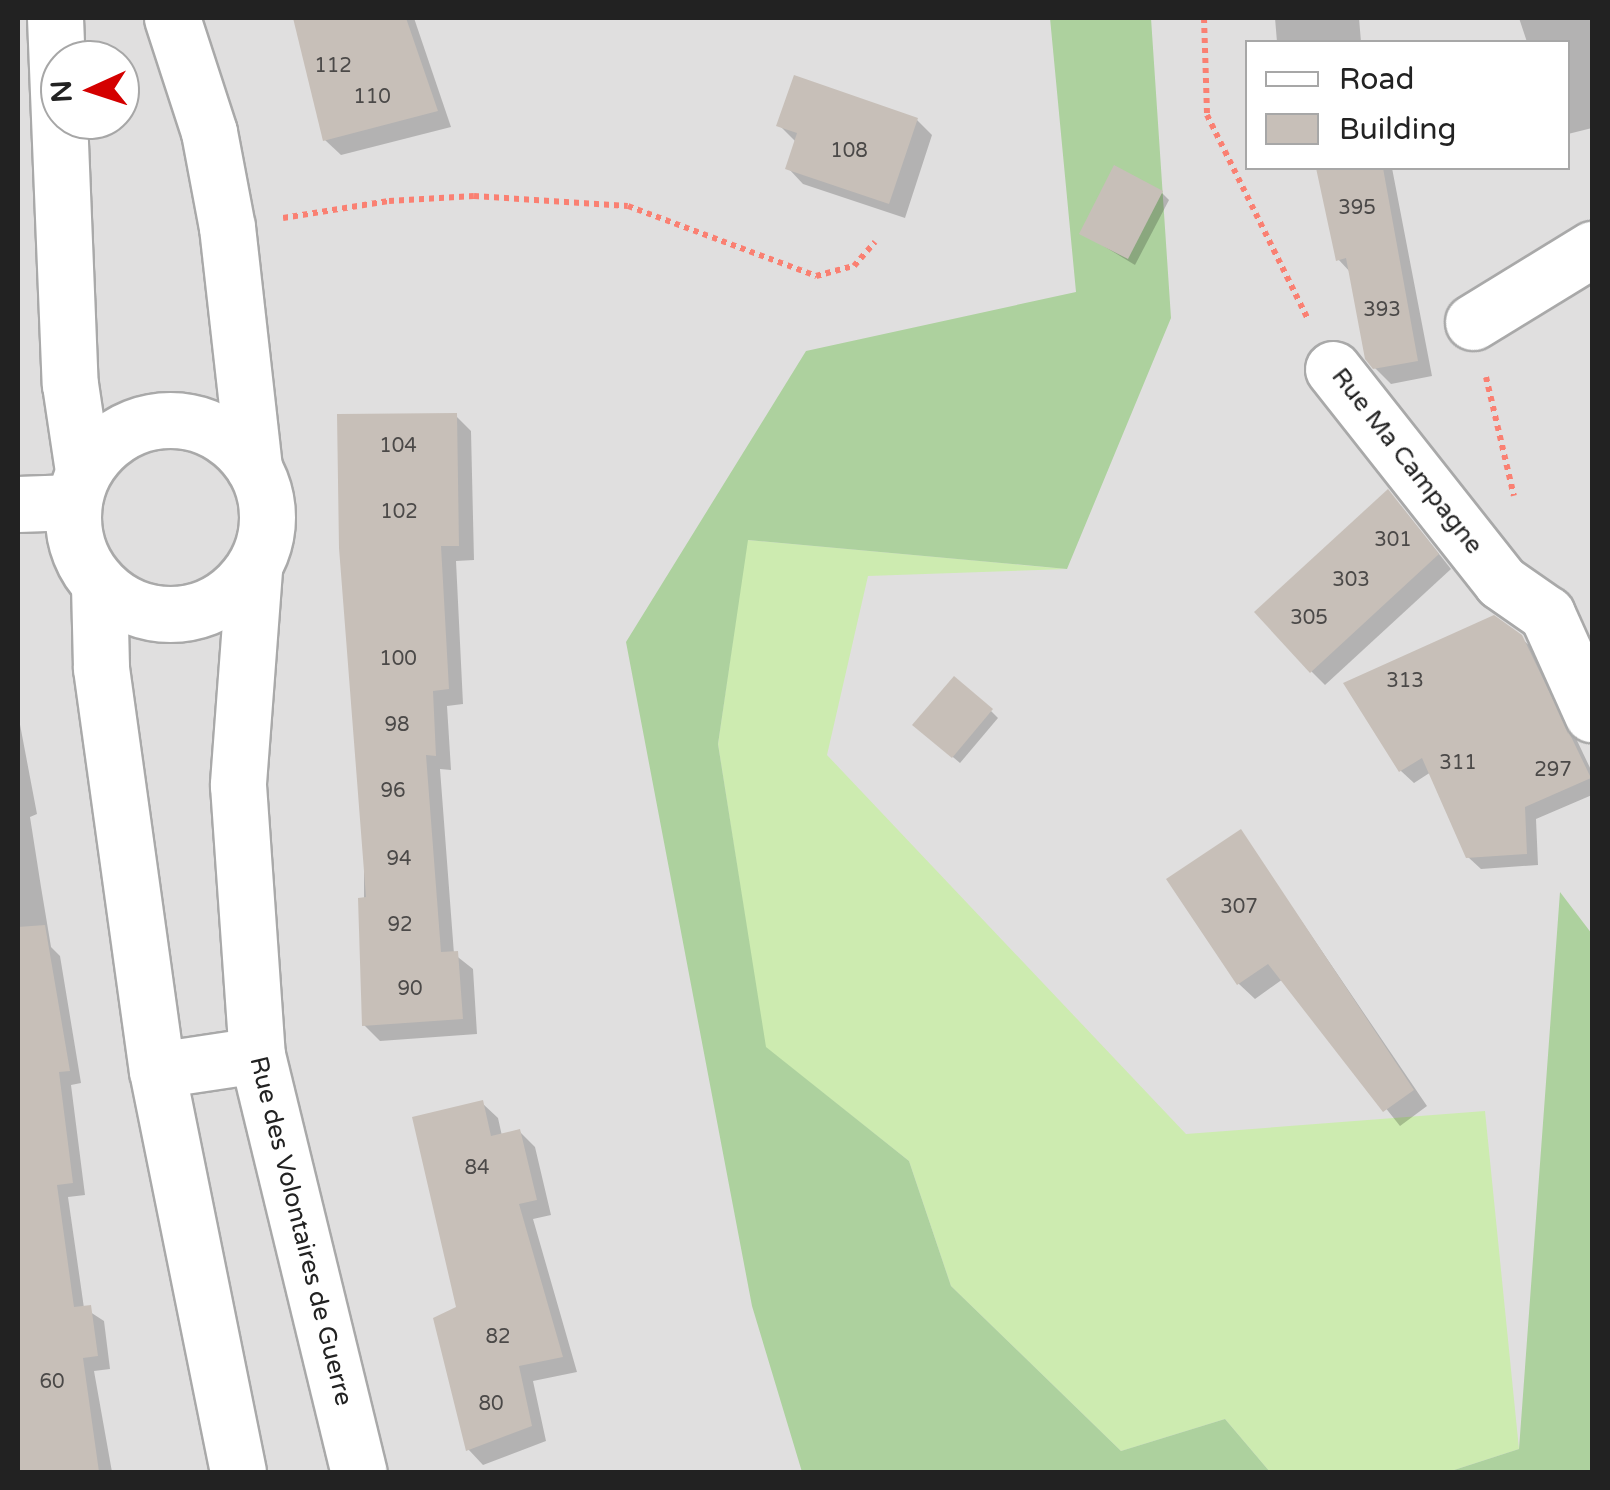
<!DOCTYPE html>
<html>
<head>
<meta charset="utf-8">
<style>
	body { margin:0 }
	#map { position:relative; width:1610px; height:1490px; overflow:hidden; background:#f2efe9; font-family:"Varela Round",sans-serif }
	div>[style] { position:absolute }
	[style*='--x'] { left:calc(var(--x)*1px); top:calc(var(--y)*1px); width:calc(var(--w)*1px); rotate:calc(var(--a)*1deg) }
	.residential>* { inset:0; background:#e0dfdf }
	.grass>* { inset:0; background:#cdebb0 }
	.forest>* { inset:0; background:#add19e }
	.shadow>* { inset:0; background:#0003 }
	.building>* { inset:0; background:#c7bfb8 }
	.path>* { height:6px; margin-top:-3px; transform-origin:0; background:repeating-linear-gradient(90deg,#fa8072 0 5px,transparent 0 10px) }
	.roads { filter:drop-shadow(2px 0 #a9a9a9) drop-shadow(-2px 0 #a9a9a9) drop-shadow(0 2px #a9a9a9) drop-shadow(0 -2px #a9a9a9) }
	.street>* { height:55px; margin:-27.5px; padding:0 27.5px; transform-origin:27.5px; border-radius:27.5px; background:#fff }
	.street>.ring { margin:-27.5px; padding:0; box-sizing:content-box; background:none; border:55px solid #fff; border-radius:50% }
	span { translate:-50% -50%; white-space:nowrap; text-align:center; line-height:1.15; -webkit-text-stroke:8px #fff; paint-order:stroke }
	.number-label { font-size:20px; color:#4b4948 }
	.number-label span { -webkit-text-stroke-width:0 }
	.street-label { font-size:25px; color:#222 }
	.frame { position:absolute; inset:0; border:20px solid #222; pointer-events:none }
	.legend { position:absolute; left:1245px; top:40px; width:325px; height:130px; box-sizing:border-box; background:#fff; border:2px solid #a7a7a7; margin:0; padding:12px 18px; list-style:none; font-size:30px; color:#222 }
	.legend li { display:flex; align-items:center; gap:20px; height:50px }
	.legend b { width:50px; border:2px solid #a7a7a7 }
	.north { position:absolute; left:40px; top:40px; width:100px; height:100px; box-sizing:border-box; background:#fff; border:2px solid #a7a7a7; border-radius:50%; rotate:267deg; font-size:28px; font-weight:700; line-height:40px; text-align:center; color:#222 }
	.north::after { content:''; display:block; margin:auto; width:35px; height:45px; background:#d40000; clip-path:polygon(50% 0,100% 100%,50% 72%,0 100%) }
</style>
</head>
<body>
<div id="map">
	<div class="residential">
		<i style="clip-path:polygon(evenodd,18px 18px,1592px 18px,1592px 1472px,18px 1472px,18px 18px,1248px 42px,1568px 42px,1568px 168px,1248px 168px,1248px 42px,18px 18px,60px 60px,120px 60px,120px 120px,60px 120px,60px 60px)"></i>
	</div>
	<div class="grass">
		<i style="clip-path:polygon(747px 540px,1067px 569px,868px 576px,827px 755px,1186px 1134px,1485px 1111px,1519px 1449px,1448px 1472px,1270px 1472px,1225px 1419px,1121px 1451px,951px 1286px,909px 1161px,765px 1047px,718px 744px)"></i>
	</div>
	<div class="forest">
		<i style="clip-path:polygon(1050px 18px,1151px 18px,1171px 318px,1067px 569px,748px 540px,718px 744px,766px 1047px,909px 1161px,951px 1286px,1121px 1451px,1225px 1419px,1270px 1472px,802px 1472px,752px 1306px,626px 642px,806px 351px,1076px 292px)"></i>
		<i style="clip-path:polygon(1560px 892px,1592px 934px,1592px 1472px,1448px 1472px,1519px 1449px)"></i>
	</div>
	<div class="shadow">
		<i style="clip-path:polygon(295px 18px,414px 18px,451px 127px,341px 155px,325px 140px)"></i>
		<i style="clip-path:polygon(1275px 18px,1359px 18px,1361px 42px,1277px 42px)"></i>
		<i style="clip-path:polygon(1519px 18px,1592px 18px,1592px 128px,1568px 134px,1568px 42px,1527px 42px)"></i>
		<i style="clip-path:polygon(917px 120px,932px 135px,905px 218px,803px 184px,788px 168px,795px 141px,779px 125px)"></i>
		<i style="clip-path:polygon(1319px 168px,1392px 168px,1432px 376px,1391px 384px,1375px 368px,1351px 273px,1338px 259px)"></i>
		<i style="clip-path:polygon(1162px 193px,1169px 200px,1135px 265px,1082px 233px)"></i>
		<i style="clip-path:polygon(456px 416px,471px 431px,474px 560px,456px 561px,463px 704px,447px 706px,451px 770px,440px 769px,454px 954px,473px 969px,477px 1034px,380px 1041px,364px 1025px,364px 827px)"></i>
		<i style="clip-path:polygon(1401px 506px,1451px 569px,1325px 685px,1311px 671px)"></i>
		<i style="clip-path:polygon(1520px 637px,1534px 650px,1592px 772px,1592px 795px,1536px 819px,1538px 865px,1481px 869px,1468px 857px,1431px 772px,1414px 783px,1401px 771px,1347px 684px)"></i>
		<i style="clip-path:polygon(991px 711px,998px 718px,960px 763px,923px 732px)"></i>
		<i style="clip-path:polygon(18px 714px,37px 814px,30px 817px,41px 887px,51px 947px,60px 956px,81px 1083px,71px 1085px,85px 1195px,68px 1197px,84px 1308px,104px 1321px,110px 1369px,94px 1371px,112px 1472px,23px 1472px,18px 1436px)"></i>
		<i style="clip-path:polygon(1241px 832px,1427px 1106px,1400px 1126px,1283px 979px,1255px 999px,1239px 984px,1170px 879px)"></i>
		<i style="clip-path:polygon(482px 1103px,498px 1118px,502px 1136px,520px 1132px,535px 1147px,551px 1215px,533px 1219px,577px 1372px,533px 1381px,546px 1441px,483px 1465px,468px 1449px,459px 1309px)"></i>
	</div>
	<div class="building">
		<i style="clip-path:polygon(293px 18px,406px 18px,438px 111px,323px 141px)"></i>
		<i style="clip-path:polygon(794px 75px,918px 118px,889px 204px,785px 169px,797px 133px,776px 126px)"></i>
		<i style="clip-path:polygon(1114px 165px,1163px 191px,1128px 259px,1079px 234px)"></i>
		<i style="clip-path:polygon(1316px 168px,1383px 168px,1418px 361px,1373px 369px,1365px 359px,1346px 258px,1336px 261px)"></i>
		<i style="clip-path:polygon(457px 413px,459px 546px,441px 546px,449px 689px,433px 691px,436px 756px,426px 755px,441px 952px,458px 951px,463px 1019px,362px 1026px,358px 898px,366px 897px,339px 548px,337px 414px)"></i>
		<i style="clip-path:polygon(1388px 489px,1439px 554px,1310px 673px,1254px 612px)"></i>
		<i style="clip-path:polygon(1494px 615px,1522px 635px,1591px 778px,1525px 807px,1527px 854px,1466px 858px,1422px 758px,1399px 772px,1343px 683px)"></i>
		<i style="clip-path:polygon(954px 676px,993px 709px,952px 758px,912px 725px)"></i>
		<i style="clip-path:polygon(1241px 829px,1414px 1090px,1383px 1112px,1268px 964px,1237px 985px,1166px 879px)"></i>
		<i style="clip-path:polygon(45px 925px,70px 1071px,59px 1072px,73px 1183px,57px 1185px,74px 1307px,91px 1305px,98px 1356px,83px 1358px,99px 1472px,18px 1472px,18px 927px)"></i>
		<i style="clip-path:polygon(483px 1100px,491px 1136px,520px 1129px,537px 1200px,519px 1204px,563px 1357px,519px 1366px,532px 1426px,466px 1451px,433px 1318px,456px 1307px,412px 1117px)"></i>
	</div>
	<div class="path">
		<i style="--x:1204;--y:18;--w:97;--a:88.2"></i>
		<i style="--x:1207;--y:115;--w:228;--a:63.7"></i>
		<i style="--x:283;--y:218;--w:107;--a:-9.1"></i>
		<i style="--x:389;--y:201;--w:85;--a:-3.4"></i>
		<i style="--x:474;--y:196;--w:154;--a:3.7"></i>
		<i style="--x:628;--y:206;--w:201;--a:20.4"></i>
		<i style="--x:816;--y:276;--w:39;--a:-15"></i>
		<i style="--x:854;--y:266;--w:32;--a:-49"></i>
		<i style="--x:1486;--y:377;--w:122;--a:76.8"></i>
	</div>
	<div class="roads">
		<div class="street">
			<i style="--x:55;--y:18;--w:366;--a:87.7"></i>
			<i style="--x:70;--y:384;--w:88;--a:81.5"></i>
			<i style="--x:172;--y:18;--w:120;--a:72"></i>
			<i style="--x:209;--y:132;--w:97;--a:79.3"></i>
			<i style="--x:227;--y:227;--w:242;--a:83.6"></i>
			<i style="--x:1473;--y:322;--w:140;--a:-31.5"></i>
			<i style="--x:1333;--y:369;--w:271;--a:51.7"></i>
			<i style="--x:1501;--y:582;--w:56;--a:34.8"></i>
			<i style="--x:1547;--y:614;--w:110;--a:65.8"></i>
			<i class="ring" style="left:73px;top:420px;width:139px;height:139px"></i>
			<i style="--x:18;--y:504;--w:55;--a:-2.1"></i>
			<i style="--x:254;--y:570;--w:216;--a:94.3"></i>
			<i style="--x:238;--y:785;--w:271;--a:86"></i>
			<i style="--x:257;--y:1055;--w:429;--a:76.3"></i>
			<i style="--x:99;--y:585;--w:83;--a:88.6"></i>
			<i style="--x:101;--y:668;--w:406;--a:82.1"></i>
			<i style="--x:157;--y:1070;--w:410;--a:78.6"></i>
			<i style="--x:157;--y:1070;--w:101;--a:-8.5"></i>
		</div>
	</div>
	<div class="number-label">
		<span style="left:333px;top:66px">112</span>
		<span style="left:372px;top:97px">110</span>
		<span style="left:849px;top:151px">108</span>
		<span style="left:1357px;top:208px">395</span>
		<span style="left:1382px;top:310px">393</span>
		<span style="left:398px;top:446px">104</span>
		<span style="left:399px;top:512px">102</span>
		<span style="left:1393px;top:540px">301</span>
		<span style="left:1351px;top:580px">303</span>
		<span style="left:1309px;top:618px">305</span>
		<span style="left:398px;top:659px">100</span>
		<span style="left:1405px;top:681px">313</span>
		<span style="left:397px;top:725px">98</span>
		<span style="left:1458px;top:763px">311</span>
		<span style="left:1553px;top:770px">297</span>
		<span style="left:393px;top:791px">96</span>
		<span style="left:399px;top:859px">94</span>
		<span style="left:1239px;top:907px">307</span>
		<span style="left:400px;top:925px">92</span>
		<span style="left:410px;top:989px">90</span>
		<span style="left:477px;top:1168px">84</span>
		<span style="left:498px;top:1337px">82</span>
		<span style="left:52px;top:1382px">60</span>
		<span style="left:491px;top:1404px">80</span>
	</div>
	<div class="street-label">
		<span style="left:1407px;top:461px;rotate:52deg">Rue Ma Campagne</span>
		<span style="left:301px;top:1231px;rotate:76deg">Rue des Volontaires de Guerre</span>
	</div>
	<div class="frame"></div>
	<ul class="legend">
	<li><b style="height:12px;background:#fff"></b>Road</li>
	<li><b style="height:28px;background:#c7bfb8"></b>Building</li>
	</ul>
	<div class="north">N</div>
</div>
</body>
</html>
